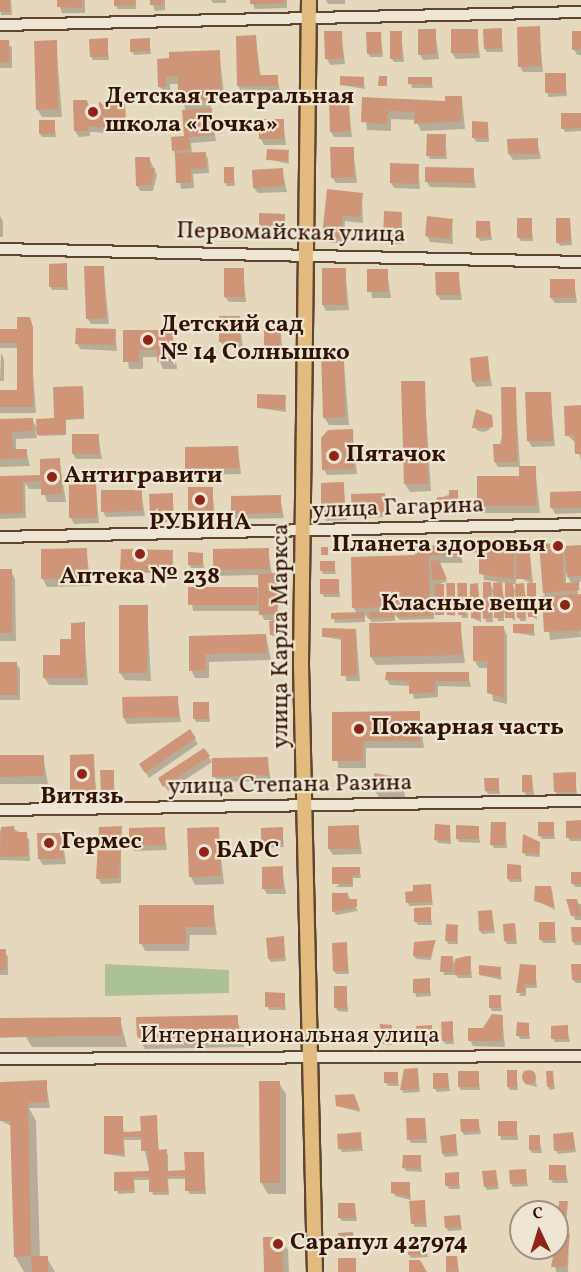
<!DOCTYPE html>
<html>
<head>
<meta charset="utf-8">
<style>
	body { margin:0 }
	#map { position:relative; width:581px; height:1272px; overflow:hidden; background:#e4d9bc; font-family:Vollkorn,serif }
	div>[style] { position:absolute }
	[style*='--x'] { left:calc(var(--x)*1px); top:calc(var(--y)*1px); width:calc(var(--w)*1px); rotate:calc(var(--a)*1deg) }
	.green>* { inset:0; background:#aec095 }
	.shadow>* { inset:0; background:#0003 }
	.round { border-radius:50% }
	.building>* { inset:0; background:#ce9578 }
	.roads { filter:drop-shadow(2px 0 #5f4430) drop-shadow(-2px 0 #5f4430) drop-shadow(0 2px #5f4430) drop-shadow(0 -2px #5f4430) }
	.minor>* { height:10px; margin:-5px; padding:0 5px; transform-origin:5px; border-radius:5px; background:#ede6d3 }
	.major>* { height:14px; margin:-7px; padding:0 7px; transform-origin:7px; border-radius:7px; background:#e2bc7e }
	.dots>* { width:16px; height:16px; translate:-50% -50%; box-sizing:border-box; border:3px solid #ede6d3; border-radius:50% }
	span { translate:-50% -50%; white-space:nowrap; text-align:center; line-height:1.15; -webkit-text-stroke:4.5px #ede6d3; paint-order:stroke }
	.poi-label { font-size:24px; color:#331202; font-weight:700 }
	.left { translate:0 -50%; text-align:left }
	.right { translate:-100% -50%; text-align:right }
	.street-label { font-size:24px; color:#331202 }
	.north { position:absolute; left:509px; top:1200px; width:60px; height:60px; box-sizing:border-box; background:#ede6d3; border:2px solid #a3917f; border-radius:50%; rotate:356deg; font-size:16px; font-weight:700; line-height:24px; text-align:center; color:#331202 }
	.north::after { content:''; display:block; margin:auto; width:21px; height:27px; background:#8f2418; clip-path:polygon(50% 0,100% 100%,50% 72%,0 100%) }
</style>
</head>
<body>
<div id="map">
	<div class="green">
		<i style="clip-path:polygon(105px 964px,229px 970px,229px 993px,105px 996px)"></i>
	</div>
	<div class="shadow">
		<i style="clip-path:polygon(0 0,11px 0,12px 15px,1px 15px)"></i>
		<i style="clip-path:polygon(58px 0,85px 0,85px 13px,62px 13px)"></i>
		<i style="clip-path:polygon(115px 0,136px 0,136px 9px,117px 9px)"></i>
		<i style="clip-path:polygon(151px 0,165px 0,165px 10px,155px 11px)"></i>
		<i style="clip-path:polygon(211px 0,226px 0,226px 3px,213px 3px)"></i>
		<i style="clip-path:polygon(251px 0,287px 0,287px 8px,255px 9px)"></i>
		<i style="clip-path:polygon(326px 0,345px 0,345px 4px,328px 4px)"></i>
		<i style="clip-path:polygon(539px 28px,543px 72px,523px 72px,520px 66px)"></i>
		<i style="clip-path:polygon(435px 30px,439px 59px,423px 60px,420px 54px)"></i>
		<i style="clip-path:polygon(501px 30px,503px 52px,487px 52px,485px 49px)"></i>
		<i style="clip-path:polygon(477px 31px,480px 58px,456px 59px,452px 53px)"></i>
		<i style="clip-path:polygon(341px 32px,345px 64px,330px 65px,327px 59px)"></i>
		<i style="clip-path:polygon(401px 32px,404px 62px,394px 62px,392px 59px)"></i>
		<i style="clip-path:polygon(581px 32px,581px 55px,577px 55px,574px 49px)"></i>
		<i style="clip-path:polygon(380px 33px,383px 57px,370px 57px,368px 53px)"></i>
		<i style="clip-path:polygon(255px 37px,261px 77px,277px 76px,280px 91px,242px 92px,238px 86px)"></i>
		<i style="clip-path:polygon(107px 40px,109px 60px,93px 60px,91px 57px)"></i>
		<i style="clip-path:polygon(149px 40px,151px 54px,134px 55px,132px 51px)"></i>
		<i style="clip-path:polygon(0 42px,12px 47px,12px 68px,0 68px)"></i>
		<i style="clip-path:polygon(56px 42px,62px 117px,42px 117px,37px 109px)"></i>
		<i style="clip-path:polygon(219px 52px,225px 101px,210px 101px,216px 141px,191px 143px,192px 154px,205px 153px,208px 159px,209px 173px,193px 174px,194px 188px,181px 189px,174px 151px,186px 137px,186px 112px,179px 84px,170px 84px,170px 95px,159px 87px,159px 60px)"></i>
		<i style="clip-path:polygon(546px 74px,565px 74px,567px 96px,548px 97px)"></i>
		<i style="clip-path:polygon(363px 78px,365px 89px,341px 85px)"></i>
		<i style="clip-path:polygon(410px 78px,431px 79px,433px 88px,412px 88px)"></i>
		<i style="clip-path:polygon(363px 98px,446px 102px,462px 98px,465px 129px,421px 131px,416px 120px,391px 119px,391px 131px,367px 130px)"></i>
		<i style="clip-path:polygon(348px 100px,352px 137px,334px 137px,331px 132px)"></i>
		<i style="clip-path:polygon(87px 101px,90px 108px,124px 103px,128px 134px,90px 132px,90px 136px,79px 137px,75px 131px)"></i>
		<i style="clip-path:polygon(581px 114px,581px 131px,565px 132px,563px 128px)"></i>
		<i style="clip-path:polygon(283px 120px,286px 145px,264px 145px,261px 139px)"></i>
		<i style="clip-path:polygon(54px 121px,56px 137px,42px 137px,40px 134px)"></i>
		<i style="clip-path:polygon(488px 123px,489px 142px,476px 142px,474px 138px)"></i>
		<i style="clip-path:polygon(445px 135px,447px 159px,430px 159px,428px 155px)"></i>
		<i style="clip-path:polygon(537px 140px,541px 159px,513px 160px,509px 154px)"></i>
		<i style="clip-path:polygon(353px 148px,357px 183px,336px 183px,332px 177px)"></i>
		<i style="clip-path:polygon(288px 152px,289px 164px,268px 159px)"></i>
		<i style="clip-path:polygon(149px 158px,157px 175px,153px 191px,140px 191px,137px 185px)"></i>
		<i style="clip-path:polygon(418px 165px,420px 189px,394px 188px,391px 183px)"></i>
		<i style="clip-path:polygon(233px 169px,235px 186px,227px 186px,225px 183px)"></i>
		<i style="clip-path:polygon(282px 170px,287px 192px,258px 193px,254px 188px)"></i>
		<i style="clip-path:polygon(473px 170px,476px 188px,430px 187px,427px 182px)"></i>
		<i style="clip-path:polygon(362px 194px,363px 223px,345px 221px,343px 244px,327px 242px,323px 236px)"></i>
		<i style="clip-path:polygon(401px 214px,403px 244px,388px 244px,384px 238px)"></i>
		<i style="clip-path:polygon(284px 215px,287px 238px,264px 238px,260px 232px)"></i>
		<i style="clip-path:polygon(0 216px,3px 221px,3px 237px,0 237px)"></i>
		<i style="clip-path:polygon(531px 219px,533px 241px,521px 241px,519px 238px)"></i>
		<i style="clip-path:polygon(452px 220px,453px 244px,430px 242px,427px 236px)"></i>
		<i style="clip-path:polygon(570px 220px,572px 245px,560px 246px,558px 242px)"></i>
		<i style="clip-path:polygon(489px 222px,492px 240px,480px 241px,478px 237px)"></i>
		<i style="clip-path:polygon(66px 265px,68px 290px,52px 290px,50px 286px)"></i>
		<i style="clip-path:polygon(103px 267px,109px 324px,91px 324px,87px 318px)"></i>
		<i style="clip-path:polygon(243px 270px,246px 302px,229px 302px,225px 297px)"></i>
		<i style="clip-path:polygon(345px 270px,349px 310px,326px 311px,323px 305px)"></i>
		<i style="clip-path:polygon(369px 270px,387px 270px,391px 298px,372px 298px)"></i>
		<i style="clip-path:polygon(458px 273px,462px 300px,441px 300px,437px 295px)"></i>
		<i style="clip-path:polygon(574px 281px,577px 303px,555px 303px,551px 298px)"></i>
		<i style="clip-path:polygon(239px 317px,243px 347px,224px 347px,220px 341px)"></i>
		<i style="clip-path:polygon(29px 319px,36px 413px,0 413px,0 392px,19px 392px,19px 348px,0 348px,0 330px,19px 330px)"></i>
		<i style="clip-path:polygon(280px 324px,283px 354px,269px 354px,265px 349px)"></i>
		<i style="clip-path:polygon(115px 331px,117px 351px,80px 349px,77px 343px)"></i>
		<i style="clip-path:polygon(124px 332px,172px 332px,177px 369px,163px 369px,158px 357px,143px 357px,143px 369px,129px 369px)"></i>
		<i style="clip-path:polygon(1px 353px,4px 359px,4px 381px,0 381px)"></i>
		<i style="clip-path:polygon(343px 353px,349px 425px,329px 425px,324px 417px)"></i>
		<i style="clip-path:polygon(487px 358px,492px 386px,476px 387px,473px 381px)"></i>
		<i style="clip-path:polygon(424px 382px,431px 491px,410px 492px,405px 484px)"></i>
		<i style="clip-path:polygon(83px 389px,84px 419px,65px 420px,66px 435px,39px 436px,36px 431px,37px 438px,16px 439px,16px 451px,26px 450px,30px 466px,0 467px,0 421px,32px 419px,38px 430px,56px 420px)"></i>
		<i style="clip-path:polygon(515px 389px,520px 467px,498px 467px,495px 462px)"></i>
		<i style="clip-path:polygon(550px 393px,555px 446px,532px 447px,528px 441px)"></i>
		<i style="clip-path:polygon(285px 396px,286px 412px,259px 408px)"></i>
		<i style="clip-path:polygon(581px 407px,581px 461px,576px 443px,567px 435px)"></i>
		<i class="round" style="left:473px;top:412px;width:20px;height:20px"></i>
		<i style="clip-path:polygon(352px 431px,357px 474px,327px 475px,324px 469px)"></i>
		<i style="clip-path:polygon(98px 435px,102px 459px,76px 459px,73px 454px)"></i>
		<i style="clip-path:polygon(238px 448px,241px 474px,190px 475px,187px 469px)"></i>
		<i style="clip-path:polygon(59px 459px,66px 502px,47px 502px,43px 489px,29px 489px,25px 483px,26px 518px,0 519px,0 477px,42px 476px)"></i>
		<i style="clip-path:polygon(535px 467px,540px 513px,483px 513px,478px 505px)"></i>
		<i style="clip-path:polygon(95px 479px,99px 523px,74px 524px,71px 518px)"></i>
		<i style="clip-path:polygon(343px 484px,347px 520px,326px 521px,323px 515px)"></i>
		<i style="clip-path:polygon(212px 488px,215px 517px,193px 518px,190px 512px)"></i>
		<i style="clip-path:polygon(141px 491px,145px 516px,106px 517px,103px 511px)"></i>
		<i style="clip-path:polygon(458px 492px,459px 514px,440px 514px,439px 498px)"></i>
		<i style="clip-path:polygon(581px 492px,581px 513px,555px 514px,552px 508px)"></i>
		<i style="clip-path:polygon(172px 495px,175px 522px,155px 522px,151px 516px)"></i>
		<i style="clip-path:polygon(384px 495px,388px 517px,357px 518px,354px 513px)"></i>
		<i style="clip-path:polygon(280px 496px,284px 518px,236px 519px,233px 513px)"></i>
		<i style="clip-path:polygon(evenodd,561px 545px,566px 554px,581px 546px,581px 582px,577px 582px,581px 637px,550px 640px,544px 592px,561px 545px,566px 572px,569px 579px,572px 584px,566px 585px,566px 572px)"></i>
		<i style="clip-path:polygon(458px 546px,463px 563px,439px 563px,447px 582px,441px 583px,444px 615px,437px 614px,434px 595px,434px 619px,400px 620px,395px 615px,395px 621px,372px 622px,365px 615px,365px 622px,335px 623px,333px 614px,357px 614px,354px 608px,416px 557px)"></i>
		<i style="clip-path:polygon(evenodd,529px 546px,537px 620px,526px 611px,526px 621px,520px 621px,514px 591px,515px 621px,504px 612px,504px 621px,498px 621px,492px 592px,493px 622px,486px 622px,484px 598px,490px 584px,495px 592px,501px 584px,507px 611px,506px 583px,484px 580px,481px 555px,468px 550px,529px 546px,516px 576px,529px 582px,529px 611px,523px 585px,517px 593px,512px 584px,516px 584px,516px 576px)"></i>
		<i style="clip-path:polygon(86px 550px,91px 586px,47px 587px,43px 579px)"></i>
		<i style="clip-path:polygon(268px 550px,272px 575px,279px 581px,277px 636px,272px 636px,271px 620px,264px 620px,260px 611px,193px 611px,190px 588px,260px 588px,259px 575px,218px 576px,214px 551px)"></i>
		<i style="clip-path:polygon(172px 552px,174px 575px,122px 571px)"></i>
		<i style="clip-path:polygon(202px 554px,204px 568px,191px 568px,189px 564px)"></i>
		<i style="clip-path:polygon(334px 563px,336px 574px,323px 574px,321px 570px)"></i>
		<i style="clip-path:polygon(0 571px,11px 571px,15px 579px,16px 641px,0 641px)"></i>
		<i style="clip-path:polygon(338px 580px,340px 597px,324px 597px,322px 593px)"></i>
		<i style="clip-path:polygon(454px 584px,455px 616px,449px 615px,448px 598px)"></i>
		<i style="clip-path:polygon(466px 584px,468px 618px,462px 618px,459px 600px)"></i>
		<i style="clip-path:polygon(477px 585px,481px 607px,481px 622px,472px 618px)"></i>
		<i style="clip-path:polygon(147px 606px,151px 681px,125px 680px,120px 673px)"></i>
		<i style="clip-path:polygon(460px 623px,465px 663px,376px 665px,371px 657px)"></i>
		<i style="clip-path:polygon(84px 624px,88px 685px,49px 685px,44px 677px)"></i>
		<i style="clip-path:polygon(533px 625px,535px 636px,515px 633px)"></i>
		<i style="clip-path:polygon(503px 627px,507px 635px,507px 704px,493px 701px,489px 668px,479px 668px,474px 660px)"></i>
		<i style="clip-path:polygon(356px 631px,360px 681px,346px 681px,342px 640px,324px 637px)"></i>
		<i style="clip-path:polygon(266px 636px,271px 660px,209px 662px,209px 678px,195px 678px,191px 670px,190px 637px)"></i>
		<i style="clip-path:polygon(0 664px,16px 664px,20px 669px,20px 700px,0 700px)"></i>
		<i style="clip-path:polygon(468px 673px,471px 687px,438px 686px,438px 697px,414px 699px,411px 686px,390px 685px,387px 680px)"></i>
		<i style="clip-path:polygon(177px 697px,181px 722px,127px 724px,124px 718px,124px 699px)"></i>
		<i style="clip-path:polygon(208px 703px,210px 722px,196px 722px,194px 718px)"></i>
		<i style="clip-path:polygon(334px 713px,419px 713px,424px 748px,366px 748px,366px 768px,338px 768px)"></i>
		<i style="clip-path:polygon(189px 731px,198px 744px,149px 778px,141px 765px)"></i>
		<i style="clip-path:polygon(204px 750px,212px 762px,168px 791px,160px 779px)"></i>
		<i style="clip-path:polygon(43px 756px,48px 784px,0 784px,0 757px)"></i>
		<i style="clip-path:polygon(93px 756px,97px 798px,75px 799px,72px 793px)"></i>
		<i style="clip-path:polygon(267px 759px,271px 781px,217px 782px,214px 776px)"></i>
		<i style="clip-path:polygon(113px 771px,115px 795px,105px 795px,103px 791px)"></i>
		<i style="clip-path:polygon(575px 774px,577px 795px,557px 795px,555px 791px)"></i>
		<i style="clip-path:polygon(532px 776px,534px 795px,526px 795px,524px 792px)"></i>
		<i style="clip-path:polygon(402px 779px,405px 797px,379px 797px,375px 791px)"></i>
		<i style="clip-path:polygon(498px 780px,500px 794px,488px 794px,486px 791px)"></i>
		<i style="clip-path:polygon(581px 822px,581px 841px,570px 841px,568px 837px)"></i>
		<i style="clip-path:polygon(505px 824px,507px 848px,494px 848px,492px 844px)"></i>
		<i style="clip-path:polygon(553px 824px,555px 839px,542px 839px,540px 836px)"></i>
		<i style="clip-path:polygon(450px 826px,451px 844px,438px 843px,436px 840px)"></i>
		<i style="clip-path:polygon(121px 827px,121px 883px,101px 884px,98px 878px)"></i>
		<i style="clip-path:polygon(358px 827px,362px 854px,333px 855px,329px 849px)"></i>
		<i style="clip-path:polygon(478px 827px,480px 843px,459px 842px,457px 839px)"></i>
		<i style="clip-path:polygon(13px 828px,29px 839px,30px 861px,0 860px,0 830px)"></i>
		<i style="clip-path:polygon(218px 828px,224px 884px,195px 885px,191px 877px)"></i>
		<i style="clip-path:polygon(164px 829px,167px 850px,134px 851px,131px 845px)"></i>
		<i style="clip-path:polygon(282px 829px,284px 847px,265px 848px,263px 844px)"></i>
		<i style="clip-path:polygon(62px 834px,66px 864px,43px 865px,39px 859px)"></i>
		<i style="clip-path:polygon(539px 843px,540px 857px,526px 856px,524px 853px)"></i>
		<i style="clip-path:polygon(520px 866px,522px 882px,510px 882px,508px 879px)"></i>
		<i style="clip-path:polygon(282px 868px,286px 894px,267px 894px,264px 889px)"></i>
		<i style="clip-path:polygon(359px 868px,361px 878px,353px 878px,353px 887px,336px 887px)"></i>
		<i style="clip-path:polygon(581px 873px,581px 887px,575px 887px,573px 884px)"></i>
		<i style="clip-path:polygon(430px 886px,433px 905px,409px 906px,407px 893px)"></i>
		<i style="clip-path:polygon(550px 888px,552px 891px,555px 910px,536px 900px)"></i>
		<i style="clip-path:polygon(347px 894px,358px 911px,336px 915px,334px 911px)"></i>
		<i style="clip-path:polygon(568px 901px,581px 904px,581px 920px,575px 920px)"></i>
		<i style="clip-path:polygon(213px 907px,217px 935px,190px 935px,189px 951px,145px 951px,141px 943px)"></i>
		<i style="clip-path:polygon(430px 909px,432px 925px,418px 925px,416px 922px)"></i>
		<i style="clip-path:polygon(491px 912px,495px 933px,482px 934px,480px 931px)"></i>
		<i style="clip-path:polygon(554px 923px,556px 943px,543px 943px,541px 940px)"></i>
		<i style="clip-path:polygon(515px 925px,517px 944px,507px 944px,505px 941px)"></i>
		<i style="clip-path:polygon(457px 926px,458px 944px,448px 944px,446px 940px)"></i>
		<i style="clip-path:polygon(581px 929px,581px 945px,575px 945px,573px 941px)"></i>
		<i style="clip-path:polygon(283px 938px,286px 961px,271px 962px,269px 959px)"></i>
		<i style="clip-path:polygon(435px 941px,431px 960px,416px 959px,414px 956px)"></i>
		<i style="clip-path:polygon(346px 944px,349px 974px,336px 974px,334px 971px)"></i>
		<i style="clip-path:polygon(0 950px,8px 956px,8px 975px,0 975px)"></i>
		<i style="clip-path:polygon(452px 958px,456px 965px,470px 958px,472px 978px,458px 978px,454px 971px,454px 975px,443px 975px)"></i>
		<i style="clip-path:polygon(581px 965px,581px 983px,576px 983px,573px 980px)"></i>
		<i style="clip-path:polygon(535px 966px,537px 988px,526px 988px,526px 996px,519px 996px)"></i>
		<i style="clip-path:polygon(500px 968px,502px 980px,480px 975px)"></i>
		<i style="clip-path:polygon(414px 980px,429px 980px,431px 996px,416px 997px)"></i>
		<i style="clip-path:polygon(346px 987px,348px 1012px,338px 1011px,336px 1008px)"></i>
		<i style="clip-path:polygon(284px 994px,286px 1010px,269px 1010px,267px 1006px)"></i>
		<i style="clip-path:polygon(500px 997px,502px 1011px,492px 1011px,490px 1007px)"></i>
		<i style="clip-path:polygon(502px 1016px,505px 1047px,473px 1046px,470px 1040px)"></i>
		<i style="clip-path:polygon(237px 1017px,244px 1047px,145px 1049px,138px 1037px)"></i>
		<i style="clip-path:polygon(120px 1019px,127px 1047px,32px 1047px,26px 1037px,0 1038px,0 1020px)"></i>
		<i style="clip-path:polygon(452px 1023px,454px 1044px,446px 1044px,443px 1041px)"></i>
		<i style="clip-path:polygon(528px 1024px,530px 1039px,520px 1039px,518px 1035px)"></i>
		<i style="clip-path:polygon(391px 1026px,392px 1045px,382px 1044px,380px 1040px)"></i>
		<i style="clip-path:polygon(431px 1027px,433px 1042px,419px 1042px,417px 1039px)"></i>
		<i style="clip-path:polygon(567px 1027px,570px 1042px,555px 1042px,553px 1039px)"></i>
		<i style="clip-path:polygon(417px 1069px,420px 1092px,403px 1093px,402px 1090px)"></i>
		<i style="clip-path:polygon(523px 1071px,534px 1073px,537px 1087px,525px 1084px)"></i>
		<i style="clip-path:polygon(478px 1072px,480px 1090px,461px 1090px,459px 1087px)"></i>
		<i style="clip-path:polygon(516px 1072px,518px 1090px,510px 1090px,508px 1087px)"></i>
		<i style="clip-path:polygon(552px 1072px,555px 1089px,550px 1090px,548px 1086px)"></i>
		<i style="clip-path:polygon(397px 1074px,399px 1086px,388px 1086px,386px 1083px)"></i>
		<i style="clip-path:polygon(447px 1074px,450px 1091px,437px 1092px,435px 1089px)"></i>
		<i style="clip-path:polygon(46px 1082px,50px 1108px,29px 1108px,36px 1121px,40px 1258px,47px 1258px,55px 1272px,24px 1272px,15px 1256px,12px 1126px,1px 1121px,0 1083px)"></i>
		<i style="clip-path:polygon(279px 1083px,286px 1094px,286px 1194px,268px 1194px,261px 1182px)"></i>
		<i style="clip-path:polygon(355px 1099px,360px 1112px,337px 1106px)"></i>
		<i style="clip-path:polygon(122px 1117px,124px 1133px,142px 1133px,156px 1117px,159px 1151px,168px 1154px,168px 1172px,186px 1172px,203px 1153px,206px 1194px,189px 1194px,187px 1179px,168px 1179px,169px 1195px,153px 1195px,150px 1180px,134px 1180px,135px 1193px,118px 1194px,115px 1173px,150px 1172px,142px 1140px,124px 1140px,125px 1157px,106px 1154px)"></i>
		<i style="clip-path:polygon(425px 1119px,427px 1143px,411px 1143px,409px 1140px)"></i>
		<i style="clip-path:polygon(478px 1120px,481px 1134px,464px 1135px,462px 1131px)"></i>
		<i style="clip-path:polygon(499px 1122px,516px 1122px,518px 1140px,501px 1140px)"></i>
		<i style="clip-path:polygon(360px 1134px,363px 1151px,342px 1152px,340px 1149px)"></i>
		<i style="clip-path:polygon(573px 1134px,576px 1152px,558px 1154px,556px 1150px)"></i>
		<i style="clip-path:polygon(455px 1136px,458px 1156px,445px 1157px,443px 1154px)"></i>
		<i style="clip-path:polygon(539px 1137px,542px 1153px,532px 1153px,530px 1149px)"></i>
		<i style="clip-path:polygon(420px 1157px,422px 1172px,406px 1171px,404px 1168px)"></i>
		<i style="clip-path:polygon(565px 1166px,568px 1183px,553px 1183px,551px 1180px)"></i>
		<i style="clip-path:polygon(525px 1170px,528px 1186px,513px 1187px,511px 1184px)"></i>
		<i style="clip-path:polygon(495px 1171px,499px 1189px,487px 1190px,485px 1186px)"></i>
		<i style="clip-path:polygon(458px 1174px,460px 1189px,449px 1189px,447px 1185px)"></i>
		<i style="clip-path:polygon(409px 1184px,411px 1200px,395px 1196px,393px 1192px)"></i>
		<i style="clip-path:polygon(424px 1201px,427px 1227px,414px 1227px,411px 1202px)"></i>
		<i style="clip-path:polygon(568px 1203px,566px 1224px,557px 1225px,557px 1212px,542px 1212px)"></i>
		<i style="clip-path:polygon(354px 1204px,357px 1221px,342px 1221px,340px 1218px)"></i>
		<i style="clip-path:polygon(460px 1217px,462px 1230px,448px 1231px,446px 1227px)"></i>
		<i style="clip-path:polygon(352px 1234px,355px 1247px,342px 1247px,340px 1244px)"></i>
		<i style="clip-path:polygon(569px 1236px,568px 1272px,556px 1272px,552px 1248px)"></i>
		<i style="clip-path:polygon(281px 1239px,288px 1250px,289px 1272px,265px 1272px)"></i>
		<i style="clip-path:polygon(425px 1241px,428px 1257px,411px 1258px,409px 1254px)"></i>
		<i style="clip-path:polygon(457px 1258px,459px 1272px,448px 1272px,448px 1271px)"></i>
	</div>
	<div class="building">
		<i style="clip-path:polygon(0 0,10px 0,10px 12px,0 12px)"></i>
		<i style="clip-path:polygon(57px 0,82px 0,82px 8px,57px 7px)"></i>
		<i style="clip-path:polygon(114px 0,135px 0,135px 5px,114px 6px)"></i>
		<i style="clip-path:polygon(150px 0,163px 0,163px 5px,150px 5px)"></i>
		<i style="clip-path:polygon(250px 0,285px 0,285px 3px,250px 4px)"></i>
		<i style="clip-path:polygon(540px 26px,541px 66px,518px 67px,517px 27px)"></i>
		<i style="clip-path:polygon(502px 28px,502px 48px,484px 49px,483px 29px)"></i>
		<i style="clip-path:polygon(418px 29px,436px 29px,436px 54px,418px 55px)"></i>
		<i style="clip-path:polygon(451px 29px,478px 29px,478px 53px,451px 53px)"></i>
		<i style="clip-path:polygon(324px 31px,342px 31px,343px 59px,325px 59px)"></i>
		<i style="clip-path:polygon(390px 31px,402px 31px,402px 59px,390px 59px)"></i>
		<i style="clip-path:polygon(572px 31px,581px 31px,581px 49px,572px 50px)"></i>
		<i style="clip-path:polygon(366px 32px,381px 32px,382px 53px,367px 54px)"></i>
		<i style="clip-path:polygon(256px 35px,259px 75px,278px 75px,278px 86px,237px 86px,236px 36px)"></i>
		<i style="clip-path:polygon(108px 38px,108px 57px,90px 57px,89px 39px)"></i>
		<i style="clip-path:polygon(150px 38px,150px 51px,130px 52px,130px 39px)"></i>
		<i style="clip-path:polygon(0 40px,9px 40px,10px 62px,0 63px)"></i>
		<i style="clip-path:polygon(57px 40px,58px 109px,36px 110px,34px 41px)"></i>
		<i style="clip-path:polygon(220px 50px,221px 93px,207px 94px,207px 100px,178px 101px,178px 76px,166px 77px,166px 87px,158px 87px,157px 59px,169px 58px,169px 52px)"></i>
		<i style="clip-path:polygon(545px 73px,566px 73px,566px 93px,545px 93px)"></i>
		<i style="clip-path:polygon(340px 76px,364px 77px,364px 86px,340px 85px)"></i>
		<i style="clip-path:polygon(379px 76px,387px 76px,387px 86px,378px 86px)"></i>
		<i style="clip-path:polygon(408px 77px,432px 77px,432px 85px,408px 84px)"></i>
		<i style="clip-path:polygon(445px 96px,462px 96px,461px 121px,414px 124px,415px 112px,388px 111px,387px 124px,361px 122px,362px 97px,445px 101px)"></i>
		<i style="clip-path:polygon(329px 99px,349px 99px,350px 131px,330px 132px)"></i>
		<i style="clip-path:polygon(73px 100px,87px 100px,88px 107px,99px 107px,99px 101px,103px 105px,125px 101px,126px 129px,87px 126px,88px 131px,74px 131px)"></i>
		<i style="clip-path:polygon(212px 108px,214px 135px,189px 137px,190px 150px,172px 151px,171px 137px,184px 136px,182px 110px)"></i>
		<i style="clip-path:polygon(561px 113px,581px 113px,581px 128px,561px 129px)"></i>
		<i style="clip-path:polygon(259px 119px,284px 119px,284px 139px,259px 139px)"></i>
		<i style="clip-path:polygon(39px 120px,55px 120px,55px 134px,39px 134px)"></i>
		<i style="clip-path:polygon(472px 121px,488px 122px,488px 139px,472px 138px)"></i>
		<i style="clip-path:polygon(427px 134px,446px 134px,445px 156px,426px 156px)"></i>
		<i style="clip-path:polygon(538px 138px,538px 154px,508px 154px,507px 139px)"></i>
		<i style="clip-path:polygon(330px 147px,354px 147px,354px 177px,331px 178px)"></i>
		<i style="clip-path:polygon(267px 149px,289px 150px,288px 161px,266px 160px)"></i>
		<i style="clip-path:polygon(206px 152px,206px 168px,191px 169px,191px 183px,176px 183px,175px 153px)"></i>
		<i style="clip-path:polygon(135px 157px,150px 157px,150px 168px,155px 168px,151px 185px,136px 186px)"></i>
		<i style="clip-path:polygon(390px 163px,419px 164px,418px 184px,390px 183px)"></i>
		<i style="clip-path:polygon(224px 167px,234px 167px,234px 183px,224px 183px)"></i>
		<i style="clip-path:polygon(425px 167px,474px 168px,473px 183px,425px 182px)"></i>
		<i style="clip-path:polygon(283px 168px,284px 186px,253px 188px,252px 170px)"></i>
		<i style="clip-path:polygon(327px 189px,363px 193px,360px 217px,343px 216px,340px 239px,322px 237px)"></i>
		<i style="clip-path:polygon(384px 211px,402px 212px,401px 239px,383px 238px)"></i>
		<i style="clip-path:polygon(259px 213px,285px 214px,285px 233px,259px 232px)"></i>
		<i style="clip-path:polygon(427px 216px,453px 219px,450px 239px,425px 236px)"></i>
		<i style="clip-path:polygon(517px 218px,532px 218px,532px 238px,517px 238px)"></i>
		<i style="clip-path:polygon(556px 218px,570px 218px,571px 242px,556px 243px)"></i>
		<i style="clip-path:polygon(476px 221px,490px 221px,491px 237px,476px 238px)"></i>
		<i style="clip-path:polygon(67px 263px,67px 287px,49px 287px,49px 264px)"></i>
		<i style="clip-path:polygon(84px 266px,104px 266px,106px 318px,86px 319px)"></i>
		<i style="clip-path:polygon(224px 268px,244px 268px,244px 297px,224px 297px)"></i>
		<i style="clip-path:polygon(322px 268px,346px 268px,346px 305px,322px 305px)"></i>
		<i style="clip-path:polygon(367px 269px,388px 269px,388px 292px,367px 292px)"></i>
		<i style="clip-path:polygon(435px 272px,459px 272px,460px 295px,436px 295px)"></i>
		<i style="clip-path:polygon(550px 279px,575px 279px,575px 298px,550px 298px)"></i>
		<i style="clip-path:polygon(219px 316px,240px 316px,240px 342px,219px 342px)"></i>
		<i style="clip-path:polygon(17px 317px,30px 317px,33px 327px,33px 407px,0 407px,0 390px,17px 390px,17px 343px,0 343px,0 329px,17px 329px)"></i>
		<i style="clip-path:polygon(264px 322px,280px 322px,280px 349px,264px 349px)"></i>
		<i style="clip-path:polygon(76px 328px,116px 329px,115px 345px,75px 344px)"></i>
		<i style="clip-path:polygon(123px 330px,173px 330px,173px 362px,157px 362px,157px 350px,139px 350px,139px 362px,123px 362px)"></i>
		<i style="clip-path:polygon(321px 352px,344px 352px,345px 417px,323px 418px)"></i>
		<i style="clip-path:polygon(488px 356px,490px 380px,472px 382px,470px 358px)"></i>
		<i style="clip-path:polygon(401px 381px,425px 381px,428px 484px,404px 484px)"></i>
		<i style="clip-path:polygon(83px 386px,84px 418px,66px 419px,66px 434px,37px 435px,36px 419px,54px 418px,53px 387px)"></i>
		<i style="clip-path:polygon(501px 387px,516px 387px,517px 462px,494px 462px,493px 444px,502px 444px)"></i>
		<i style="clip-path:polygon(525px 392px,551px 392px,553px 441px,527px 441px)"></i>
		<i style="clip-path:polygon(257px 394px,286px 395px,285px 409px,257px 408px)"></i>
		<i style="clip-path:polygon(581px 405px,581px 454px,575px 454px,574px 435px,565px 436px,564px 406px)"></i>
		<i style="clip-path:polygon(476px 409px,492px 415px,493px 427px,472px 428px)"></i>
		<i style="clip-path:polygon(33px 418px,33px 431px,12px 432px,13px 449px,27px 449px,27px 458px,0 459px,0 419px)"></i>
		<i style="clip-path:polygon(353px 429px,354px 469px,322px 470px,321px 438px,328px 430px)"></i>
		<i style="clip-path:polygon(72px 434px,99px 434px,99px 454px,72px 454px)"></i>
		<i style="clip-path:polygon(238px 446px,239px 468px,185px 470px,185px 447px)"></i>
		<i style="clip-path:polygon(60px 458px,62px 494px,41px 495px,41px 481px,23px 482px,23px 513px,0 514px,0 476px,40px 475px,40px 459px)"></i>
		<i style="clip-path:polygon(519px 466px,536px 466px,536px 506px,477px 506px,477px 476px,519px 476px)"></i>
		<i style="clip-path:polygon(69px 477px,96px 477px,97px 518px,69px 518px)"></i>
		<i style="clip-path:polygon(344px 482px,345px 515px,321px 515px,321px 483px)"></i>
		<i style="clip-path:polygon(188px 487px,213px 487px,213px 512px,188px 512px)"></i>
		<i style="clip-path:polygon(101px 490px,142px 490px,142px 511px,101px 512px)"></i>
		<i style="clip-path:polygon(449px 490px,458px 490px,458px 511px,437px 511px,437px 497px,449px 497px)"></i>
		<i style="clip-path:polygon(581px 491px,581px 508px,550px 508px,550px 492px)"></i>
		<i style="clip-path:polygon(173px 493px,173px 516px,150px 517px,149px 494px)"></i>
		<i style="clip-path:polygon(385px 493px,385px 512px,352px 513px,351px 494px)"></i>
		<i style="clip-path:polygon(281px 495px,281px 513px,231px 514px,231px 496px)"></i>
		<i style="clip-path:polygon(562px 543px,564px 583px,579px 582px,579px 590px,543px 593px,539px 544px)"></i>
		<i style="clip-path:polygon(530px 544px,530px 551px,514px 551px,514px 579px,479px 574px,479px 550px,467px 550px,467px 545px)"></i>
		<i style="clip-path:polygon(459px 545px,459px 555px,429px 556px,430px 606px,352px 608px,351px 557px,415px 555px,415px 546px)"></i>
		<i style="clip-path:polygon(581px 545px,581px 576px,567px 577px,564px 546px)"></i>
		<i style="clip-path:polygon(321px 547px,328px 547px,328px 555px,321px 555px)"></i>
		<i style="clip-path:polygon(87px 548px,88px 578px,41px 579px,41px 549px)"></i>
		<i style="clip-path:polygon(269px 548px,269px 569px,213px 570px,213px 549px)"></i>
		<i style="clip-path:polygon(121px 549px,173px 550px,172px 572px,120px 571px)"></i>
		<i style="clip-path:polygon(188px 552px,203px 553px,203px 565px,188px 565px)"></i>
		<i style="clip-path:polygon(516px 554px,530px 554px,531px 579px,516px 579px)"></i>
		<i style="clip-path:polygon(439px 560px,447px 579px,432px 580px,431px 561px)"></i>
		<i style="clip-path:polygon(320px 561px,335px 561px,335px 571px,320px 571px)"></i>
		<i style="clip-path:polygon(0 569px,12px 569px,12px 633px,0 633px)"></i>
		<i style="clip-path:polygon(276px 573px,277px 614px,259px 615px,258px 574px)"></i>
		<i style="clip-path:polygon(320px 579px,339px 579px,339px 594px,320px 594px)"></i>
		<i style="clip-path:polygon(483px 582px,491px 582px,491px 598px,483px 598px)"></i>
		<i style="clip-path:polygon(502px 582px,503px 597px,494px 597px,493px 583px)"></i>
		<i style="clip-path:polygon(446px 583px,455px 583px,455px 599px,447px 599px)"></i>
		<i style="clip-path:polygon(457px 583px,467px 583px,467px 600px,458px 600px)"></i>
		<i style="clip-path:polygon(478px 583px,479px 598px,470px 598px,470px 584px)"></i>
		<i style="clip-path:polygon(505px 583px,513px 583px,514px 597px,505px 597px)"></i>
		<i style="clip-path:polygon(524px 583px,525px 596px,516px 597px,515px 584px)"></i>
		<i style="clip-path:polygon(527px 583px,536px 583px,536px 596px,527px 596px)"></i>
		<i style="clip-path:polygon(435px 584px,444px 584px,444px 599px,435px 599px)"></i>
		<i style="clip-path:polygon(188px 587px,257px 587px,257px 605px,188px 605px)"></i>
		<i style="clip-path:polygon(581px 594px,581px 630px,544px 632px,542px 596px)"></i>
		<i style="clip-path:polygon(527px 599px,535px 599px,536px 617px,528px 617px)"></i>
		<i style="clip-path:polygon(524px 600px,525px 618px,517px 618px,516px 601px)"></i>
		<i style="clip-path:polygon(482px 601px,491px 601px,491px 618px,483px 619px)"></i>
		<i style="clip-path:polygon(494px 601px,503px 601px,503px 618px,494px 618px)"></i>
		<i style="clip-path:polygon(505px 601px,514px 601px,514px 618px,505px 618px)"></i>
		<i style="clip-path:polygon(435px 602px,445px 603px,444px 615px,435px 615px)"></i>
		<i style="clip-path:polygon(447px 602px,456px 602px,455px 615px,447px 615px)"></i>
		<i style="clip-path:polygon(458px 602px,467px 602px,467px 615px,458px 615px)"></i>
		<i style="clip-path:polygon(471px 602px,480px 602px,480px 619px,471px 618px)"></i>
		<i style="clip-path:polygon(119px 605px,148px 605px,147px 673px,119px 673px)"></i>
		<i style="clip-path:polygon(433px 609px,433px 616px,397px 617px,397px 610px)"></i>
		<i style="clip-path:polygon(394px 611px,394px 618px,369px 618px,369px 612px)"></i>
		<i style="clip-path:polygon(364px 612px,364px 618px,331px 619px,331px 613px)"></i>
		<i style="clip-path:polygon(269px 621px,277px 621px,277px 635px,270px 635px)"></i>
		<i style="clip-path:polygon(85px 622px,85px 678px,43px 678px,43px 655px,60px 655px,60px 639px,71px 639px,71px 623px)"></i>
		<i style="clip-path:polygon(461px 622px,462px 655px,370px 657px,369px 623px)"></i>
		<i style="clip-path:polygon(513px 624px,534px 624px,534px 633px,513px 633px)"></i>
		<i style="clip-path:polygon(473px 626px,504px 626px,504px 698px,487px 693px,487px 661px,473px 661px)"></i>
		<i style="clip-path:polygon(322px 628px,356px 629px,357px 675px,341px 676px,341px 637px,322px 637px)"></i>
		<i style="clip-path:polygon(266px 634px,267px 653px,205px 654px,206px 670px,189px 671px,189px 636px)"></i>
		<i style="clip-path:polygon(0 662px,17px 662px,18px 695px,0 695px)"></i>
		<i style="clip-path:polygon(386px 672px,469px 672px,469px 681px,435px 681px,435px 692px,409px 694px,409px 681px,385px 680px)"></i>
		<i style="clip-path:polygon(178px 696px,179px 717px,123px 718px,122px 697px)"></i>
		<i style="clip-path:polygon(193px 702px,209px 702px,209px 719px,193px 719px)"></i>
		<i style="clip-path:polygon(420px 711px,420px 741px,363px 741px,363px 761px,332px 761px,332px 712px)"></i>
		<i style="clip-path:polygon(190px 729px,196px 738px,145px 773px,139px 764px)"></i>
		<i style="clip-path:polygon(204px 748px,210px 756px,163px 787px,158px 778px)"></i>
		<i style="clip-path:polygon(94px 754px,95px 793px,70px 793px,70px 755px)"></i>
		<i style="clip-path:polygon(0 755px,44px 755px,44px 776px,0 777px)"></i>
		<i style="clip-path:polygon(268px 757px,269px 775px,212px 777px,212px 758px)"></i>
		<i style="clip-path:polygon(100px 770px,114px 770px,114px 791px,101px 792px)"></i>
		<i style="clip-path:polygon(576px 772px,576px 792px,554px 792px,553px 773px)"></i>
		<i style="clip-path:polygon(374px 773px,403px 778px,403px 792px,374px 791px)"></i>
		<i style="clip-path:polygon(522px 775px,532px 775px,532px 792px,522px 792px)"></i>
		<i style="clip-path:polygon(484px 778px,499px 778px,499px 791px,485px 791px)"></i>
		<i style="clip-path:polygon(581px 820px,581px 838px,566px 838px,566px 821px)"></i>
		<i style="clip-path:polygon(491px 822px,506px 822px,505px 845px,490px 845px)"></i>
		<i style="clip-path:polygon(538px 822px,554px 822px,554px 836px,538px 836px)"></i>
		<i style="clip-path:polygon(435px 824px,450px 825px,450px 841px,434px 840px)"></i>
		<i style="clip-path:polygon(359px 825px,359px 849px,328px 849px,328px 826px)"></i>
		<i style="clip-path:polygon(456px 825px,479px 826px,479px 839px,456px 839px)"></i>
		<i style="clip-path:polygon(14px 826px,14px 832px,27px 832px,28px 856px,0 857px,1px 827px)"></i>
		<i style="clip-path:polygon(122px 826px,119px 878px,96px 879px,99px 827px)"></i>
		<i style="clip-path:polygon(165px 827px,165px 845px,129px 846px,129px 828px)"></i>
		<i style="clip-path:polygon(219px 827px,221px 876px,189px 877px,187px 828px)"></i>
		<i style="clip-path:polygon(283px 827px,283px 844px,261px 845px,261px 828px)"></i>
		<i style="clip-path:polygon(37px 833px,63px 833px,63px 859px,38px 859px)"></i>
		<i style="clip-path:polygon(523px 834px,540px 842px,539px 854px,522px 853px)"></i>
		<i style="clip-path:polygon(507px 864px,521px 865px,521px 879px,507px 879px)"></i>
		<i style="clip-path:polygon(283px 866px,283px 889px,262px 889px,262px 867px)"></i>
		<i style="clip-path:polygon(332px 867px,360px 867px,360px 874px,352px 875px,352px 884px,332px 884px)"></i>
		<i style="clip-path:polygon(571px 872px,581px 872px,581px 884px,571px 884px)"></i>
		<i style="clip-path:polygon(431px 884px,432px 902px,406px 903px,405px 892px,413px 891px,413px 885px)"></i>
		<i style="clip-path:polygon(535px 886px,551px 886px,554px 907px,534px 901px)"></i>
		<i style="clip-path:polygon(332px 893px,348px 893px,348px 899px,357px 899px,357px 907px,332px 912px)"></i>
		<i style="clip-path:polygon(566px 899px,577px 899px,581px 916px,571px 916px)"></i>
		<i style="clip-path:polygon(139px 905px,214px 905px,214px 927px,186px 927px,186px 944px,139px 944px)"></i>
		<i style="clip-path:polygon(431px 907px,431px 922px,414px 922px,414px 908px)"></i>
		<i style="clip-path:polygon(492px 910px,494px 930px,479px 931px,478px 911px)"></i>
		<i style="clip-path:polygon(539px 922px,555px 922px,555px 940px,539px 940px)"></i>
		<i style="clip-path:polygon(515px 923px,516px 941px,504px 941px,503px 924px)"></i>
		<i style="clip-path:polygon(446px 924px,458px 925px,457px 941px,445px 941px)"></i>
		<i style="clip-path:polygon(571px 927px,581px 927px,581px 941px,572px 942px)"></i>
		<i style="clip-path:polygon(284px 936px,285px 958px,268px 959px,266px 938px)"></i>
		<i style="clip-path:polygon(436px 940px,430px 957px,413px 956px,414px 942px)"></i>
		<i style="clip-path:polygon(347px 942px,348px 971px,333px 971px,332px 943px)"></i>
		<i style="clip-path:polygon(0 949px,6px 949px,6px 970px,0 970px)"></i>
		<i style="clip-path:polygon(441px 956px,453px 956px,452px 972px,440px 972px)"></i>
		<i style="clip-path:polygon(467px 956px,471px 956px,470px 975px,454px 975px,455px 959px)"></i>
		<i style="clip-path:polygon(520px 964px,536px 965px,536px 985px,525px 984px,525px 993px,516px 993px)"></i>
		<i style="clip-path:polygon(571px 964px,581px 964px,581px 980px,572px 980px)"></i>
		<i style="clip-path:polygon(479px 965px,501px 967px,500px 977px,479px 975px)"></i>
		<i style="clip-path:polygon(430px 978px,430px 993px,413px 993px,413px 979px)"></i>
		<i style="clip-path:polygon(334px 986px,347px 986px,347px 1009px,334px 1008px)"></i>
		<i style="clip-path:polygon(265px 992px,285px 993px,285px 1007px,265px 1007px)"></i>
		<i style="clip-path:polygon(489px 995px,501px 995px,501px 1008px,489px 1008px)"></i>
		<i style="clip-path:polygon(492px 1014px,503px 1015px,502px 1041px,468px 1041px,468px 1028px,483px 1028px)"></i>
		<i style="clip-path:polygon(238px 1015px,238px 1036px,137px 1037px,136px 1017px)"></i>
		<i style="clip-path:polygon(121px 1017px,121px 1036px,0 1037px,0 1018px)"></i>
		<i style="clip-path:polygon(453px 1021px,453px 1041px,442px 1041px,441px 1022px)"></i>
		<i style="clip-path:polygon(517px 1022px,529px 1023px,529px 1036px,516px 1036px)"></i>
		<i style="clip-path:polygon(380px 1024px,392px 1025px,391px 1042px,379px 1041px)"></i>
		<i style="clip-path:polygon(432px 1025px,432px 1039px,416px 1039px,416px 1026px)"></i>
		<i style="clip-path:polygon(568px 1025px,568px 1039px,551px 1039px,551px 1026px)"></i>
		<i style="clip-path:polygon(418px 1068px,419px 1089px,400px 1090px,404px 1069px)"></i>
		<i class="round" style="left:522px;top:1070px;width:14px;height:14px"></i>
		<i style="clip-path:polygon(507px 1070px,517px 1070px,517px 1087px,507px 1087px)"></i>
		<i style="clip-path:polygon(458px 1071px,479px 1071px,479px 1087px,458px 1087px)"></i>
		<i style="clip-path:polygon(546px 1071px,553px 1071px,554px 1086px,547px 1087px)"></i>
		<i style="clip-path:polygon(384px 1072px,398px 1072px,398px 1083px,384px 1083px)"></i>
		<i style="clip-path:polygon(433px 1073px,448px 1073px,449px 1088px,433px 1089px)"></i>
		<i style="clip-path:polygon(47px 1080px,47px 1102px,28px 1103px,31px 1256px,14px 1257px,10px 1121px,0 1121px,0 1082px)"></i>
		<i style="clip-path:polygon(259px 1081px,280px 1081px,280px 1183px,260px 1183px)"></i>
		<i style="clip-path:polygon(354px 1094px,360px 1110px,336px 1106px,335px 1095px)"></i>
		<i style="clip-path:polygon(157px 1115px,158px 1150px,167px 1149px,167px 1171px,185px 1170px,184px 1152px,204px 1152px,205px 1191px,185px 1191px,185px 1176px,167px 1176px,168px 1192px,149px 1192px,149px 1177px,133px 1177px,134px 1190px,114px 1191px,114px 1172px,149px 1171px,148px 1151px,141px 1151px,141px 1137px,123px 1137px,124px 1154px,104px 1154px,104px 1116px,123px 1116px,123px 1132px,141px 1131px,140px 1116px)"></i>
		<i style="clip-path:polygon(406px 1118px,425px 1118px,426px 1139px,407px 1140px)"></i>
		<i style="clip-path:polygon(460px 1119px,479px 1119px,479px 1131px,461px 1132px)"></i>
		<i style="clip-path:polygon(498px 1121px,517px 1121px,517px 1136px,498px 1136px)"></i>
		<i style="clip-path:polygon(361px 1132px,362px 1148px,338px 1149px,337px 1134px)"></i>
		<i style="clip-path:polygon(573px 1132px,575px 1149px,554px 1151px,553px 1134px)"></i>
		<i style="clip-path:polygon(456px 1134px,457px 1153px,442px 1154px,440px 1136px)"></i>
		<i style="clip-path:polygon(529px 1135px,540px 1135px,540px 1150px,529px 1150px)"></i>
		<i style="clip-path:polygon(403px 1155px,421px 1155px,421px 1169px,402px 1168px)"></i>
		<i style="clip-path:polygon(549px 1165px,566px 1165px,566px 1180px,549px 1180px)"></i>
		<i style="clip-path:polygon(526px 1169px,527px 1183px,510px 1184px,509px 1170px)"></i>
		<i style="clip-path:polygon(496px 1170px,498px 1186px,484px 1187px,482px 1171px)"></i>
		<i style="clip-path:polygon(459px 1172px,459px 1186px,445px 1186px,445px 1173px)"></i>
		<i style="clip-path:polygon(391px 1182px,410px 1182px,410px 1197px,391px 1193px)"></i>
		<i style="clip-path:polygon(425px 1200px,426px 1223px,411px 1224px,409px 1201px)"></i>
		<i style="clip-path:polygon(559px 1201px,568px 1201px,564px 1221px,557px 1222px,557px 1212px,541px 1212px,540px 1207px,559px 1206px)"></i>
		<i style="clip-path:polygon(338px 1203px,355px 1203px,356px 1218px,338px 1218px)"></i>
		<i style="clip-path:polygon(460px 1215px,461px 1227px,445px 1228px,444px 1216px)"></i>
		<i style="clip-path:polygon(353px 1232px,354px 1244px,339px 1244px,338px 1233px)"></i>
		<i style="clip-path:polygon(570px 1234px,566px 1267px,551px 1267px,557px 1235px)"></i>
		<i style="clip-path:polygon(263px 1237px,282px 1237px,283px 1272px,264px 1272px)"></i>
		<i style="clip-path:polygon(407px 1240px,426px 1240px,427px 1254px,408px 1255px)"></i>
		<i style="clip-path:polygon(31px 1256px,48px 1256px,48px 1272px,32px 1272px)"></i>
		<i style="clip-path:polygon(446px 1256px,457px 1256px,458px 1271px,446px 1272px)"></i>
		<i style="clip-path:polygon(338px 1258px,356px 1258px,356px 1272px,338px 1272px)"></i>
		<i style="clip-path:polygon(409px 1260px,420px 1260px,427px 1272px,409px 1272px)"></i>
	</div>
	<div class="roads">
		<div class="minor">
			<i style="--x:0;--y:25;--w:581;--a:-1.28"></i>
			<i style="--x:0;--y:249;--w:581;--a:1.28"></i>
			<i style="--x:0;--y:537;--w:581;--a:-1.28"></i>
			<i style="--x:0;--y:810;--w:581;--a:-0.89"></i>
			<i style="--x:0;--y:1059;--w:581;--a:-0.3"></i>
		</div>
		<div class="major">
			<i style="--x:309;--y:0;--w:665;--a:90.69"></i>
			<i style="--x:301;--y:665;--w:607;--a:88.68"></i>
		</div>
	</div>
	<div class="dots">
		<i style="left:93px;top:112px;background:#8f2418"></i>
		<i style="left:148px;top:340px;background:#8f2418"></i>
		<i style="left:334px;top:456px;background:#8f2418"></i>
		<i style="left:52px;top:477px;background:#8f2418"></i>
		<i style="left:200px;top:500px;background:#8f2418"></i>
		<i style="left:558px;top:546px;background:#8f2418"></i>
		<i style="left:140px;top:554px;background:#8f2418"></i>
		<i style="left:565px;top:605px;background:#8f2418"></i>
		<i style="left:359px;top:729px;background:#8f2418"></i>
		<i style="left:82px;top:774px;background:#8f2418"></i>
		<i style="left:49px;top:843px;background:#8f2418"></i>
		<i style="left:204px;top:852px;background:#8f2418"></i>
		<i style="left:278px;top:1244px;background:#8f2418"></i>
	</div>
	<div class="poi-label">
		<span class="left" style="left:105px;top:112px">Детская театральная<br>школа «Точка»</span>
		<span class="left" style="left:160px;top:340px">Детский сад<br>№ 14 Солнышко</span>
		<span class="left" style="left:346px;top:456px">Пятачок</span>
		<span class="left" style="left:64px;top:477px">Антигравити</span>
		<span style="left:200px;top:524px">РУБИНА</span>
		<span class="right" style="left:546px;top:546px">Планета здоровья</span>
		<span style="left:140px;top:578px">Аптека № 238</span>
		<span class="right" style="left:553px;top:605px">Класные вещи</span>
		<span class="left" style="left:371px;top:729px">Пожарная часть</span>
		<span style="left:82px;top:798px">Витязь</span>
		<span class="left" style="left:61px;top:843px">Гермес</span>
		<span class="left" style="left:216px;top:852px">БАРС</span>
		<span class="left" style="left:290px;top:1244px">Сарапул 427974</span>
	</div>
	<div class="street-label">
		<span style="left:291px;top:234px;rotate:1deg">Первомайская улица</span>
		<span style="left:398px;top:509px;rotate:-2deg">улица Гагарина</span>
		<span style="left:282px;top:636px;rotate:-90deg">улица Карла Маркса</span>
		<span style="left:290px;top:786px;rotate:-1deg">улица Степана Разина</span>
		<span style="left:290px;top:1037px">Интернациональная улица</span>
	</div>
	<div class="north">С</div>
</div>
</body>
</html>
